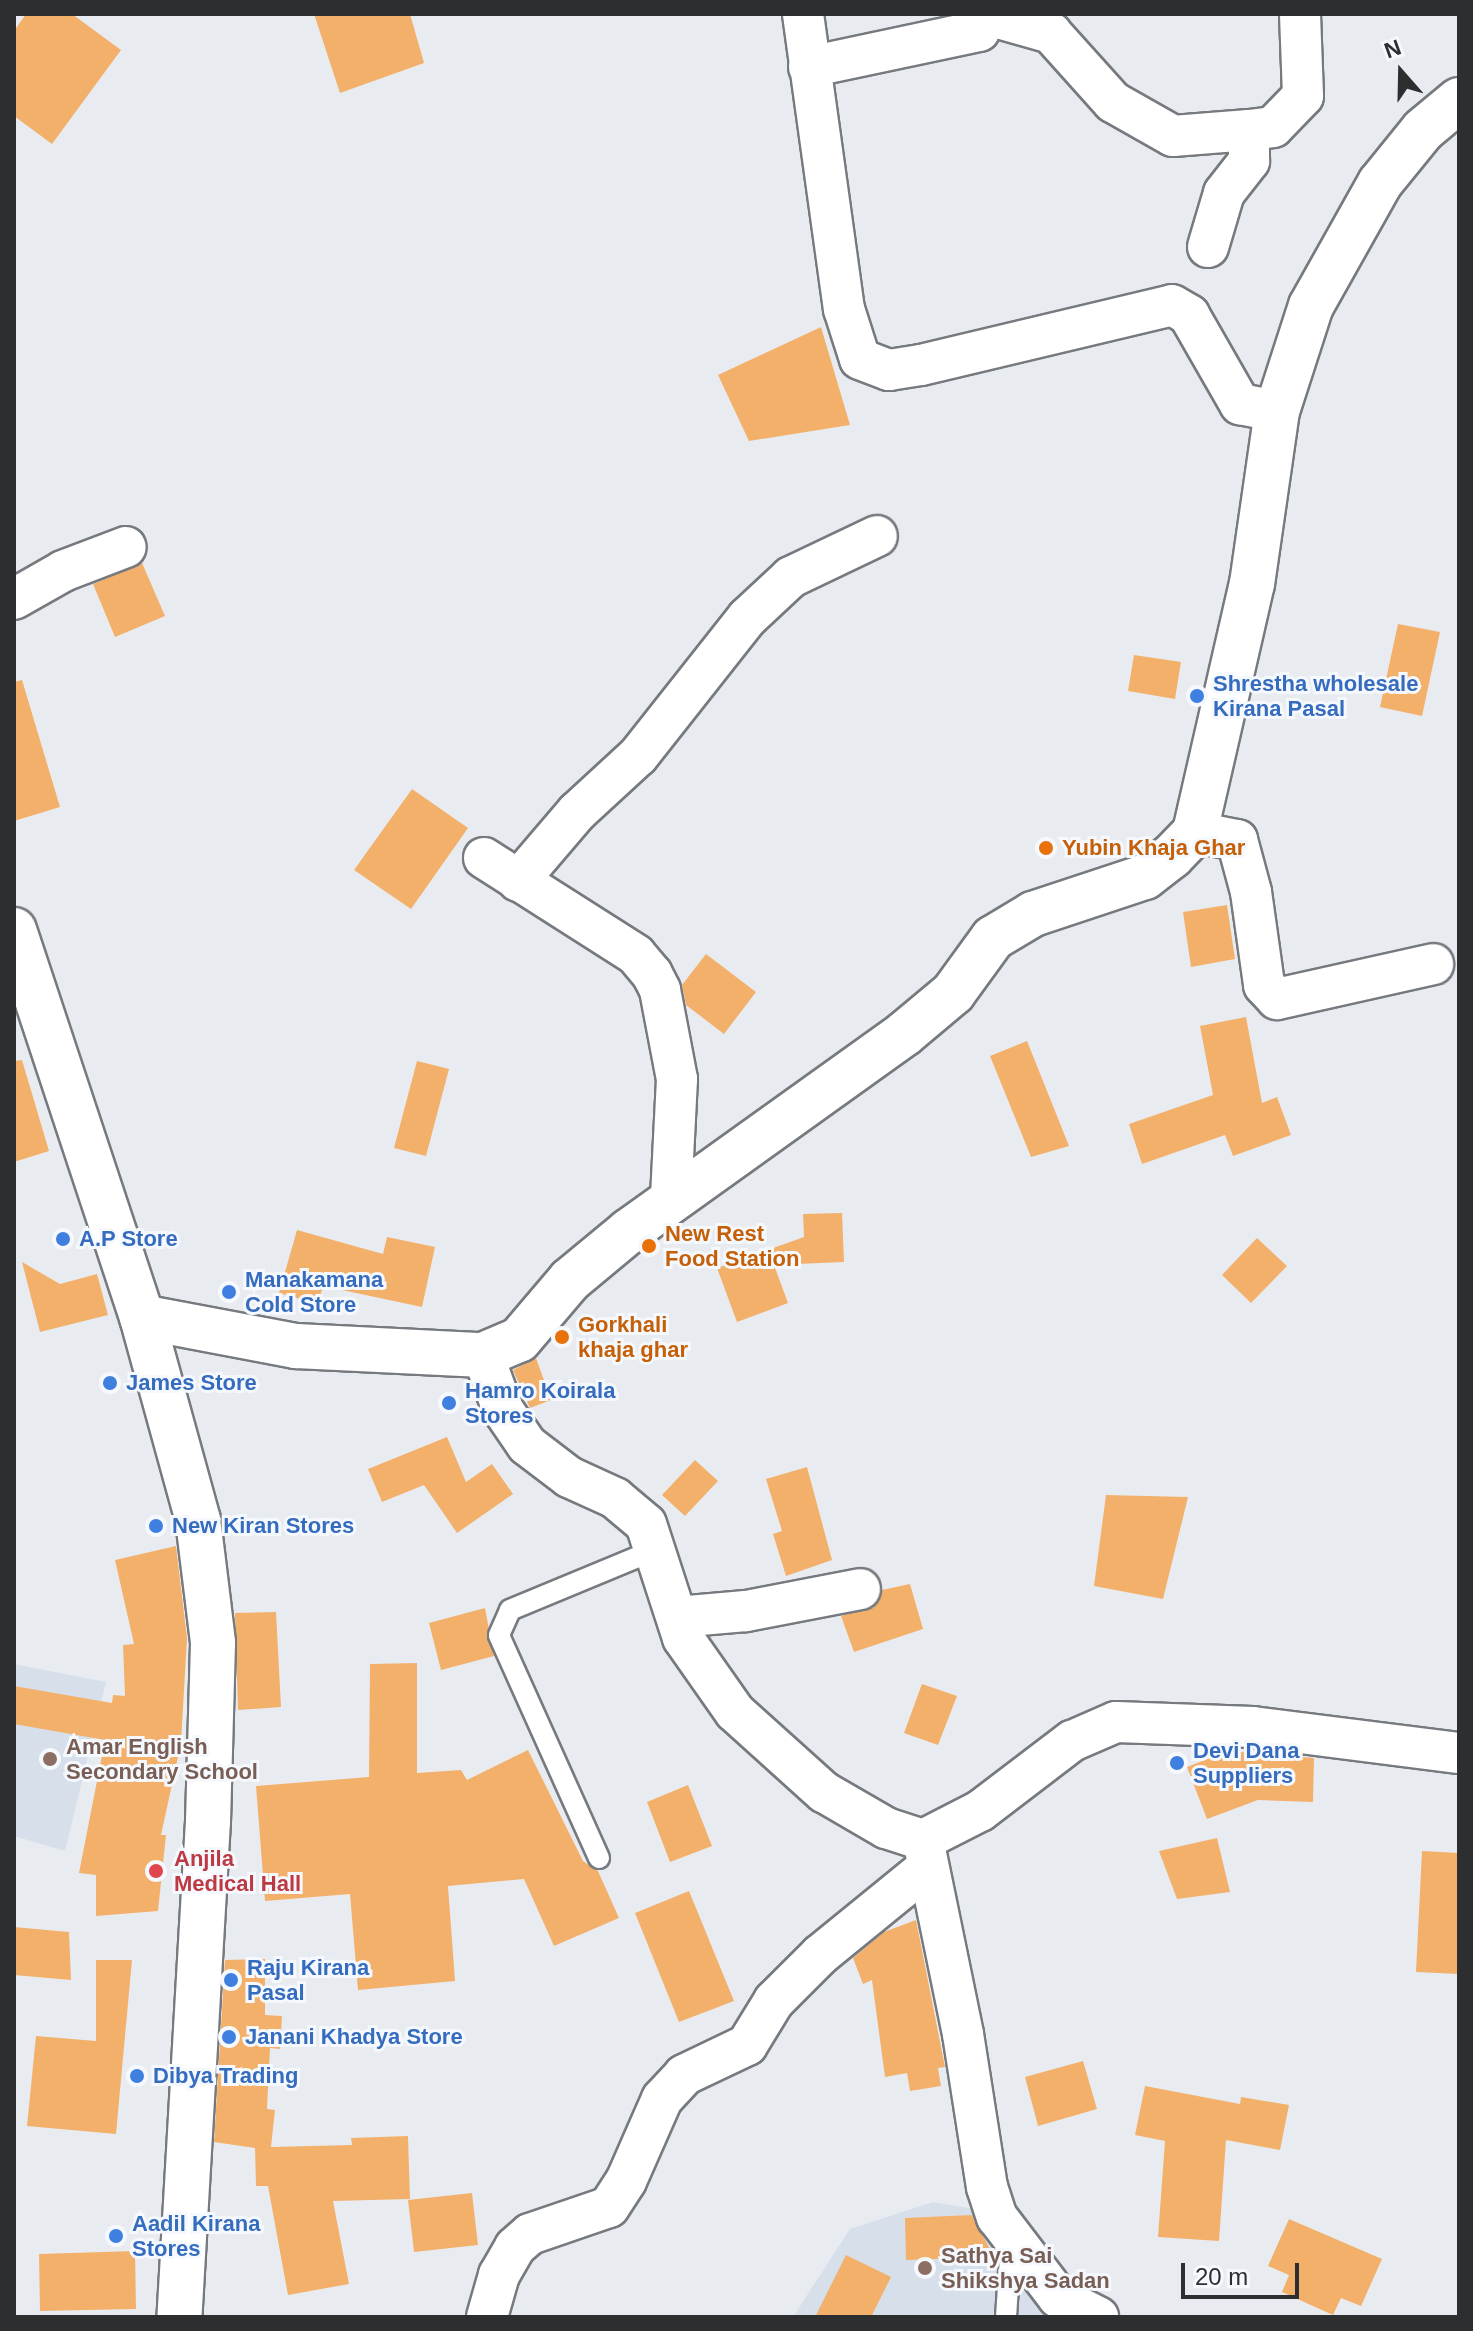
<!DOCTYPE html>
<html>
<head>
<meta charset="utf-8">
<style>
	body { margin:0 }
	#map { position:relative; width:1473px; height:2331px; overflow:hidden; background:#e8ecf1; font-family:Helvetica,sans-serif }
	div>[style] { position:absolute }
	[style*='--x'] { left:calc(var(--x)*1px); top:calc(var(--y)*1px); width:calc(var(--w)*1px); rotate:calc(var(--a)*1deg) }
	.built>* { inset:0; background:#d7dfea }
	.building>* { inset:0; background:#f3b06b }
	.roads { filter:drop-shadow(2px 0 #767a7e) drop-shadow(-2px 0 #767a7e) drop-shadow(0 2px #767a7e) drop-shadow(0 -2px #767a7e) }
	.lane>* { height:20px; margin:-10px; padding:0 10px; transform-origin:10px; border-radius:10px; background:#fff }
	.street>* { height:40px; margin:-20px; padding:0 20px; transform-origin:20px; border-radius:20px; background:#fff }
	.secondary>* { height:44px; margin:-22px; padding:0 22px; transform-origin:22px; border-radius:22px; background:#fff }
	.dots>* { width:22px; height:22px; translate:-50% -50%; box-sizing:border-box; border:4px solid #f5f9fe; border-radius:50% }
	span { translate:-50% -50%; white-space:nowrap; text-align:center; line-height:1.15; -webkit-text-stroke:6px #f5f9fe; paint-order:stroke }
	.shop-label { font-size:22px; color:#366cbe; font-weight:700 }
	.left { translate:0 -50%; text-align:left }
	.food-label { font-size:22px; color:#c56008; font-weight:700 }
	.education-label { font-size:22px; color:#785e54; font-weight:700 }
	.health-label { font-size:22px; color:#be3a42; font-weight:700 }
	.frame { position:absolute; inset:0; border:16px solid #2c2e30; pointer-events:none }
	.north { position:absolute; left:1361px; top:32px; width:80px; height:80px; -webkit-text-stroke:6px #f5f9fe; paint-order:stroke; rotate:340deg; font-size:22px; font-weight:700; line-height:32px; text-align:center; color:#2c2e30 }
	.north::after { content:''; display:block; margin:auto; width:28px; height:36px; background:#2c2e30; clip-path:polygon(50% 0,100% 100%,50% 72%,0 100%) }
	.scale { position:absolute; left:1181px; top:2263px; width:118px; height:36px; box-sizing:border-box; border:4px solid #2c2e30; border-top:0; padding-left:10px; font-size:24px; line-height:28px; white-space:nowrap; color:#2c2e30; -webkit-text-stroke:6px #f5f9fe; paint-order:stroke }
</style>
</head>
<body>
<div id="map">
	<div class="built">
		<i style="clip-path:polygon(14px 1664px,106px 1682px,65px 1851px,14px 1836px)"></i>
		<i style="clip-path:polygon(933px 2202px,987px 2211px,1071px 2317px,793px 2317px,850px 2229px)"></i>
	</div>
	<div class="building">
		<i style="clip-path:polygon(26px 14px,72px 14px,121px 50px,52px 144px,14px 116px,14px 31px)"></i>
		<i style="clip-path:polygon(314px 14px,410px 14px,424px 63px,340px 93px)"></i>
		<i style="clip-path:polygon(821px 327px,850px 425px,749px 441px,718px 375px)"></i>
		<i style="clip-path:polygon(142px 563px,165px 616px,115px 637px,93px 584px)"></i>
		<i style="clip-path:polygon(1398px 624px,1440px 632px,1422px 716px,1380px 707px)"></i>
		<i style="clip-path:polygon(1134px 655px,1181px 662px,1175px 699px,1128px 691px)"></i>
		<i style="clip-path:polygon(22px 680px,60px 807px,14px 821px,14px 682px)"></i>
		<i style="clip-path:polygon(412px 789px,468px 828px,411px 909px,354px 870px)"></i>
		<i style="clip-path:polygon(1227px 905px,1235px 959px,1191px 967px,1183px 912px)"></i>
		<i style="clip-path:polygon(706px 954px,756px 992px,724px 1034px,686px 1005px,682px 985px)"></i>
		<i style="clip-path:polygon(1246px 1017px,1262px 1103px,1277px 1097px,1291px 1135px,1233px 1156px,1225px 1135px,1142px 1164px,1129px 1124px,1213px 1095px,1200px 1026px)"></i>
		<i style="clip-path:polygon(1027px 1041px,1069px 1146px,1031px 1157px,990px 1056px)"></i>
		<i style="clip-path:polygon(22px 1060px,49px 1151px,14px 1162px,14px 1061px)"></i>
		<i style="clip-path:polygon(417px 1061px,449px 1069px,426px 1156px,394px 1148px)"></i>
		<i style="clip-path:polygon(842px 1213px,844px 1262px,774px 1265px,788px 1303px,737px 1322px,717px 1268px,804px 1237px,803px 1214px)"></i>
		<i style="clip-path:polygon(297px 1230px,383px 1254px,387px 1237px,435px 1247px,422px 1307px,323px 1286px,318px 1304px,279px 1293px)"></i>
		<i style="clip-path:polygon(1257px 1238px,1287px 1266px,1251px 1303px,1222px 1275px)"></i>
		<i style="clip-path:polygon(22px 1262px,60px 1284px,97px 1274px,108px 1315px,40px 1332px)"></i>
		<i style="clip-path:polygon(536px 1358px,551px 1400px,530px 1408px,513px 1370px)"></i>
		<i style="clip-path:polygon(447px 1437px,466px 1482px,492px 1464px,513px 1494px,457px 1533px,424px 1485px,382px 1502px,368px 1469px)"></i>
		<i style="clip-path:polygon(695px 1460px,718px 1481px,685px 1516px,662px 1495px)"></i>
		<i style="clip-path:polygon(807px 1467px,832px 1560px,786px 1576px,773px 1534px,782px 1531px,766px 1479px)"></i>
		<i style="clip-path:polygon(1106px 1495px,1188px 1497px,1163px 1599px,1094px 1586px)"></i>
		<i style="clip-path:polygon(176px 1546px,187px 1638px,181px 1743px,161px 1835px,166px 1835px,158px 1911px,96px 1916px,96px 1875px,79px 1873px,105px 1740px,14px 1724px,14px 1686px,112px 1703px,113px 1695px,125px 1696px,123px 1645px,134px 1644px,115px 1560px)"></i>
		<i style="clip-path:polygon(910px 1584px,923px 1629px,854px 1652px,841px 1616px,874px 1607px,882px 1590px)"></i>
		<i style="clip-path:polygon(485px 1608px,494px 1656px,441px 1670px,429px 1623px)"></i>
		<i style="clip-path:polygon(276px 1612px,281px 1707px,238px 1710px,235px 1613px)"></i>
		<i style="clip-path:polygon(417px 1663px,417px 1773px,461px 1770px,467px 1780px,528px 1750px,583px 1861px,598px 1871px,619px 1918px,554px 1946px,524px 1879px,448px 1886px,455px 1981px,358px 1990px,350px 1894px,265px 1901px,256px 1786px,369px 1777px,370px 1664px)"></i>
		<i style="clip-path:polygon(922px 1684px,957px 1696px,938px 1745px,904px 1733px)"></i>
		<i style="clip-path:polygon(1228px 1751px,1314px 1758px,1313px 1802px,1258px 1800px,1207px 1819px,1187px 1767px)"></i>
		<i style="clip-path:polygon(688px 1785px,712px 1846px,670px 1862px,647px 1802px)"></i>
		<i style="clip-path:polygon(1217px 1838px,1230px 1892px,1177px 1899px,1159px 1851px)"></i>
		<i style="clip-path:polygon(1422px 1851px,1459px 1853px,1459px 1974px,1416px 1972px)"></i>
		<i style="clip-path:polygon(689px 1891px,734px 2001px,679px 2022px,635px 1913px)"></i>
		<i style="clip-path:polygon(916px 1920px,945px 2067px,938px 2068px,941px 2086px,910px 2091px,907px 2073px,885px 2077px,872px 1980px,863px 1984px,853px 1958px,884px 1932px)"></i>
		<i style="clip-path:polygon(14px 1927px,69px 1932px,71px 1980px,14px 1975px)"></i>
		<i style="clip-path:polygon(265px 1959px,265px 2015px,282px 2016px,280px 2049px,270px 2048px,267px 2109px,275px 2110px,271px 2147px,352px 2145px,351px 2138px,408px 2136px,410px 2199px,333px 2201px,349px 2284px,288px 2295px,268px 2186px,256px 2186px,255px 2148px,214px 2142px,225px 1960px)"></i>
		<i style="clip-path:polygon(96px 1960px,132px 1960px,116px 2134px,27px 2126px,36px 2036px,96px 2041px)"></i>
		<i style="clip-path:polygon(1083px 2061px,1097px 2109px,1038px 2126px,1025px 2077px)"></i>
		<i style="clip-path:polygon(1145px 2086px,1240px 2104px,1241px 2097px,1289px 2105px,1280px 2150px,1226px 2140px,1219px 2241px,1158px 2237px,1165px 2141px,1135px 2135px)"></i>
		<i style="clip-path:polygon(472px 2193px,478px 2245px,414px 2252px,408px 2200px)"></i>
		<i style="clip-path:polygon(972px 2215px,994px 2257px,906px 2260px,905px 2218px)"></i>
		<i style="clip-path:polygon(1289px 2219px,1382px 2259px,1361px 2306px,1341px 2298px,1333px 2315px,1282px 2292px,1289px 2275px,1268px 2266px)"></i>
		<i style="clip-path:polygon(135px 2251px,136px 2309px,40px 2311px,39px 2254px)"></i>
		<i style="clip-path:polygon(846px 2255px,891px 2277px,871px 2317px,815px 2317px)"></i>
	</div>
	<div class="roads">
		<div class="lane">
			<i style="--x:599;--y:1858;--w:244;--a:-114.2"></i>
			<i style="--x:499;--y:1635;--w:27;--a:-66"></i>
			<i style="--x:510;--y:1610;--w:157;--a:-22.5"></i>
			<i style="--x:1006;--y:2317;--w:76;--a:-86.2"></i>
		</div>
		<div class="street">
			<i style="--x:803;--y:14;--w:298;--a:82.1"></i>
			<i style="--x:844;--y:309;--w:52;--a:72.3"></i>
			<i style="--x:860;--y:359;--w:31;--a:21"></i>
			<i style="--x:889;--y:370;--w:32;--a:-9"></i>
			<i style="--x:921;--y:365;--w:258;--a:-13.4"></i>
			<i style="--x:1172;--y:305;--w:20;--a:30"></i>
			<i style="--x:1189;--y:315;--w:103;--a:60.2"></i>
			<i style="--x:1240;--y:404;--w:38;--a:11"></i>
			<i style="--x:809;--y:67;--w:174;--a:-12"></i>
			<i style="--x:979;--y:31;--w:18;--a:-74"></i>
			<i style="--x:984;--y:14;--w:70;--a:15.8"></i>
			<i style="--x:1051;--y:33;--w:93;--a:48.1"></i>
			<i style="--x:1113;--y:102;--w:69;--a:29.5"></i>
			<i style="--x:1173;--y:136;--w:76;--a:-4.5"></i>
			<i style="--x:1249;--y:130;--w:24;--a:-7"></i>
			<i style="--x:1273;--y:127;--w:43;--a:-45.9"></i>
			<i style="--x:1303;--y:96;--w:82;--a:-92.1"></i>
			<i style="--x:1208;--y:247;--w:56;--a:-73.5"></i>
			<i style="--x:1224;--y:193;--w:41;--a:-52"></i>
			<i style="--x:1249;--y:161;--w:31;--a:-90"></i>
			<i style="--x:14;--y:599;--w:56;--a:-29.7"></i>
			<i style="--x:63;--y:571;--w:67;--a:-20.9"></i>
			<i style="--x:1195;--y:832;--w:43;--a:10.8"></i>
			<i style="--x:1237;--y:840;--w:54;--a:74.9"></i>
			<i style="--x:1251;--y:892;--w:94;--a:82"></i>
			<i style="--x:1264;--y:985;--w:19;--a:47"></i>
			<i style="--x:1277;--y:999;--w:160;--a:-12.6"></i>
			<i style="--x:484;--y:858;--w:180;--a:32.5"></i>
			<i style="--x:636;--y:955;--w:25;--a:50"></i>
			<i style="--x:652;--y:974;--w:18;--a:63"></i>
			<i style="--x:660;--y:990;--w:91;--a:79.2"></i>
			<i style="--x:677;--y:1079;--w:120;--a:92.9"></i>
			<i style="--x:518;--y:881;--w:91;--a:-49.5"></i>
			<i style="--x:577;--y:812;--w:83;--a:-42.6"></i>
			<i style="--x:638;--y:756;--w:176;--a:-51.7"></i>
			<i style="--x:747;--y:618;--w:60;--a:-43"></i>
			<i style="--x:791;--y:577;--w:95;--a:-25.5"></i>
			<i style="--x:483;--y:1355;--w:59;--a:70"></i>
			<i style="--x:503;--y:1410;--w:42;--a:55.6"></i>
			<i style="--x:527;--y:1445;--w:53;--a:37.3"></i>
			<i style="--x:569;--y:1477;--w:51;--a:24.5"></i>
			<i style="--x:615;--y:1498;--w:40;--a:40"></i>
			<i style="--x:646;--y:1524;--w:120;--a:72"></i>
			<i style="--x:683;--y:1638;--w:90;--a:54.9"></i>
			<i style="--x:735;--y:1712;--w:120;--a:42"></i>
			<i style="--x:824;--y:1792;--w:72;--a:30.1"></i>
			<i style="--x:886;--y:1828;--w:39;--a:18"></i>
			<i style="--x:923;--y:1840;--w:64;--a:-27"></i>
			<i style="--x:980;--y:1811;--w:116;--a:-37.3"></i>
			<i style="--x:1072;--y:1741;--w:48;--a:-23.4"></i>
			<i style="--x:1116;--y:1722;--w:137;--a:2.1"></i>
			<i style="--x:1253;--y:1727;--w:208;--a:7.2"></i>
			<i style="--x:677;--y:1617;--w:69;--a:-5"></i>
			<i style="--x:746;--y:1611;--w:116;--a:-10.9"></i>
			<i style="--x:924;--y:1844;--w:194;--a:78.4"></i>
			<i style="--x:963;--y:2034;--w:155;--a:81.1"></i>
			<i style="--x:987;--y:2187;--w:32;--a:72"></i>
			<i style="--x:997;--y:2217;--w:101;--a:52.7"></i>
			<i style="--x:1058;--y:2297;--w:45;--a:26.6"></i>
			<i style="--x:487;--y:2317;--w:44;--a:-74.1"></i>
			<i style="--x:499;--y:2275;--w:32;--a:-60"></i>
			<i style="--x:515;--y:2247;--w:20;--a:-41"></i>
			<i style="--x:530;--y:2234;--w:83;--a:-18.9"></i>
			<i style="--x:609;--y:2207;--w:31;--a:-57"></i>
			<i style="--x:626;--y:2181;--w:90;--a:-66.3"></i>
			<i style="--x:662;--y:2099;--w:33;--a:-47"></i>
			<i style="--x:684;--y:2075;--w:70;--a:-25.5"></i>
			<i style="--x:747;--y:2045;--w:52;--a:-58.5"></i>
			<i style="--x:774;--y:2001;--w:65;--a:-45"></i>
			<i style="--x:820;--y:1955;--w:139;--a:-39.2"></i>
		</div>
		<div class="secondary">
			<i style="--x:14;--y:930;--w:408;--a:71.7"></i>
			<i style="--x:142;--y:1317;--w:211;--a:74.6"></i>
			<i style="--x:198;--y:1520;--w:124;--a:83"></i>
			<i style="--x:213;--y:1643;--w:178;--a:91.6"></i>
			<i style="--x:208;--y:1821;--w:497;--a:93.3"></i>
			<i style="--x:142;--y:1317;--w:157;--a:10.7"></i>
			<i style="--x:296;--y:1346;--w:187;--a:2.8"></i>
			<i style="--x:483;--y:1355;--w:39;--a:-23"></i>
			<i style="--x:519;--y:1340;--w:79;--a:-49.6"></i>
			<i style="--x:570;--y:1280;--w:77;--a:-39.7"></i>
			<i style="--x:629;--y:1231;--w:338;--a:-35.6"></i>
			<i style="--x:904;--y:1034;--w:64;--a:-39.9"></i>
			<i style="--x:953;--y:993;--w:68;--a:-54"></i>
			<i style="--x:993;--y:938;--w:47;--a:-31"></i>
			<i style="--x:1033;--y:914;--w:118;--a:-18.3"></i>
			<i style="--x:1145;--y:877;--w:34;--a:-38"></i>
			<i style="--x:1172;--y:856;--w:33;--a:-46"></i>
			<i style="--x:1195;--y:832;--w:254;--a:-77.1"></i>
			<i style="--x:1252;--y:584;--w:175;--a:-81.8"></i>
			<i style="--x:1277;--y:411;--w:110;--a:-72.1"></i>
			<i style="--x:1311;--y:306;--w:141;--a:-60.7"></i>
			<i style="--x:1380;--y:183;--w:68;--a:-50.9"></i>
			<i style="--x:1423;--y:130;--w:47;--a:-39.8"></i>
		</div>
	</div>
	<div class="dots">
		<i style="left:1197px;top:696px;background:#3f7fe0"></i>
		<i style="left:1046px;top:848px;background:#e8710a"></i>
		<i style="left:63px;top:1239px;background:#3f7fe0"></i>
		<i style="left:649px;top:1246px;background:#e8710a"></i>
		<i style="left:229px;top:1292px;background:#3f7fe0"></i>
		<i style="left:562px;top:1337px;background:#e8710a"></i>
		<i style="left:110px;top:1383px;background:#3f7fe0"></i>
		<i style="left:449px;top:1403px;background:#3f7fe0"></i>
		<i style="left:156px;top:1526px;background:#3f7fe0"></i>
		<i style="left:50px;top:1759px;background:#8d6e63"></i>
		<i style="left:1177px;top:1763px;background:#3f7fe0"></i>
		<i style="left:156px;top:1871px;background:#e0444e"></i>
		<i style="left:231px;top:1980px;background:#3f7fe0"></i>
		<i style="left:229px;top:2037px;background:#3f7fe0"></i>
		<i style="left:137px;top:2076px;background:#3f7fe0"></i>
		<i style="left:116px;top:2236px;background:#3f7fe0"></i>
		<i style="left:925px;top:2268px;background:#8d6e63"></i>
	</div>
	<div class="shop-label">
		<span class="left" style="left:1213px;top:696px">Shrestha wholesale<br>Kirana Pasal</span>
		<span class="left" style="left:79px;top:1239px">A.P Store</span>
		<span class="left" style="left:245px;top:1292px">Manakamana<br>Cold Store</span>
		<span class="left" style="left:126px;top:1383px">James Store</span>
		<span class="left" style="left:465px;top:1403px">Hamro Koirala<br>Stores</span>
		<span class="left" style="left:172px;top:1526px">New Kiran Stores</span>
		<span class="left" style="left:1193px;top:1763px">Devi Dana<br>Suppliers</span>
		<span class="left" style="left:247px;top:1980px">Raju Kirana<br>Pasal</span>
		<span class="left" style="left:245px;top:2037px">Janani Khadya Store</span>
		<span class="left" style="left:153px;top:2076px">Dibya Trading</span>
		<span class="left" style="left:132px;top:2236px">Aadil Kirana<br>Stores</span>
	</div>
	<div class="food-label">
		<span class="left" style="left:1062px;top:848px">Yubin Khaja Ghar</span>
		<span class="left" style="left:665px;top:1246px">New Rest<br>Food Station</span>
		<span class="left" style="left:578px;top:1337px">Gorkhali<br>khaja ghar</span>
	</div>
	<div class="education-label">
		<span class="left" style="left:66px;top:1759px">Amar English<br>Secondary School</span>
		<span class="left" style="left:941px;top:2268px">Sathya Sai<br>Shikshya Sadan</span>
	</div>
	<div class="health-label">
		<span class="left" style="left:174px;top:1871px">Anjila<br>Medical Hall</span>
	</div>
	<div class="frame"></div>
	<div class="north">N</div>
	<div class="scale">20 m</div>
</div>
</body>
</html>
